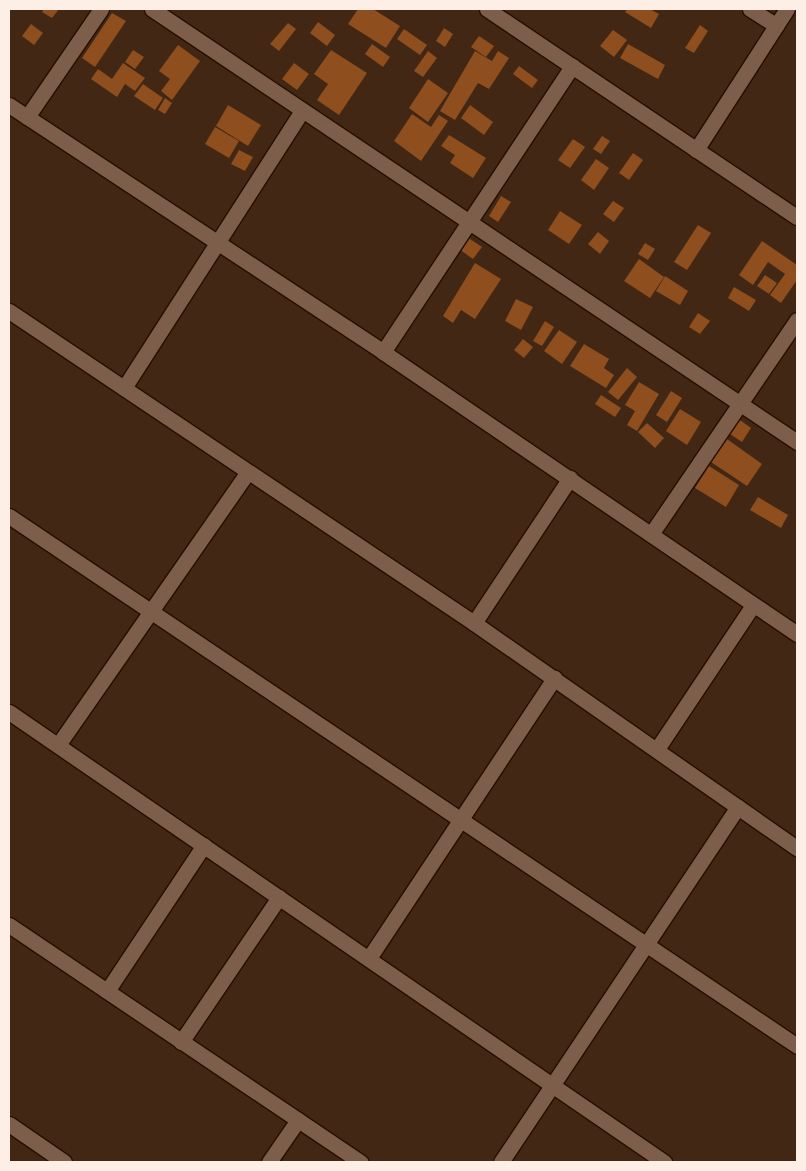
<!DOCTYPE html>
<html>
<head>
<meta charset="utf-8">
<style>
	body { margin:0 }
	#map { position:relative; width:806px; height:1171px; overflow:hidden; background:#412714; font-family:Karla,sans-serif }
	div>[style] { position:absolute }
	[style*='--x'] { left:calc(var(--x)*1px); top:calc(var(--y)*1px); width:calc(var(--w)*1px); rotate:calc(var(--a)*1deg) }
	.building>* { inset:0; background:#8e4e1d }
	.roads { filter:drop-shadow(1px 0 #260f00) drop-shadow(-1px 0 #260f00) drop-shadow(0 1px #260f00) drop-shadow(0 -1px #260f00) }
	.minor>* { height:15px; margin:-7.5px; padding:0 7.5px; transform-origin:7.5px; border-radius:7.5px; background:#7c5e4a }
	span { translate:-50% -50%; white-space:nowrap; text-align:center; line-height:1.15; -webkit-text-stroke:4.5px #1f130b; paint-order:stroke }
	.frame { position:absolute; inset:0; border:10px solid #fdefe6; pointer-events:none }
</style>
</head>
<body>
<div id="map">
	<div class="building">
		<i style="clip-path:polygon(44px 9px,59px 9px,52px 18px,42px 12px)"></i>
		<i style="clip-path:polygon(358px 9px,373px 9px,400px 26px,386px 48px,348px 24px)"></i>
		<i style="clip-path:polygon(628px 9px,650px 9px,659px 14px,651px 28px,625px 12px)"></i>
		<i style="clip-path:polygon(112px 13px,126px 21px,95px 67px,82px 58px)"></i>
		<i style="clip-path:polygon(318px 22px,335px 35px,327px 46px,310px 33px)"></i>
		<i style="clip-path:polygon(288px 23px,296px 29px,279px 51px,270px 44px)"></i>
		<i style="clip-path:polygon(31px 24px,43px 33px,34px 45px,22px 36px)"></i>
		<i style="clip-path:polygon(700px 25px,708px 31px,694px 53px,685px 48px)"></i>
		<i style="clip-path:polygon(444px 28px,453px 34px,445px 47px,436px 41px)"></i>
		<i style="clip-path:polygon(404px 29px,427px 45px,420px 55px,397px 39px)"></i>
		<i style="clip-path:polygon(613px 30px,627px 40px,614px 57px,600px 46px)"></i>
		<i style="clip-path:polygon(479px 36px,494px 46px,486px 57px,471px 47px)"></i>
		<i style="clip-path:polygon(372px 44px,390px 57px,383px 67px,365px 54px)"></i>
		<i style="clip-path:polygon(628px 44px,665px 65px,658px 79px,620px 58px)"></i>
		<i style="clip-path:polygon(178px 45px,200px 61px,172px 100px,161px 91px,170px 79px,159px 71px)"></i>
		<i style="clip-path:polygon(133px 50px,144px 57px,135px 69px,125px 62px)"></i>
		<i style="clip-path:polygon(331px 50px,367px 73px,339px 115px,317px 100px,328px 84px,314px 74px)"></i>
		<i style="clip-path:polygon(428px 51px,437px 58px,423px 77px,414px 71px)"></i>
		<i style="clip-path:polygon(475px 51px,492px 61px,498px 51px,509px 58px,489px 89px,478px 83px,455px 120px,440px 111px)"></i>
		<i style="clip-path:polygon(123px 63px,145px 78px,135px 91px,125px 84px,117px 97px,91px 79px,98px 69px,112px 79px)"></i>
		<i style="clip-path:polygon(294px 63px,309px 74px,297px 90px,282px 79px)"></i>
		<i style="clip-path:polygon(519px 66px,538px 80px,532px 88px,513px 74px)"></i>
		<i style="clip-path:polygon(428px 79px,448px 93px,428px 122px,409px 108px)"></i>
		<i style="clip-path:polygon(143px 84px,163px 98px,155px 110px,134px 96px)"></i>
		<i style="clip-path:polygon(165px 98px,172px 103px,165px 114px,158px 110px)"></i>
		<i style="clip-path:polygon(228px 105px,261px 125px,248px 146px,216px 126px)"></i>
		<i style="clip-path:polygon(470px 105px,493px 122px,484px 135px,461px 118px)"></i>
		<i style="clip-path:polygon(412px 114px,431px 127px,439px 115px,448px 121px,421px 161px,394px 141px)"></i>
		<i style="clip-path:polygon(215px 127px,239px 141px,229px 158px,205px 144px)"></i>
		<i style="clip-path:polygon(449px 135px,486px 158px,473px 178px,450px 163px,455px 155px,441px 146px)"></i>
		<i style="clip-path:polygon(602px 136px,610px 141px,601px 154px,593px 149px)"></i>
		<i style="clip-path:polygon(573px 139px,585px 147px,570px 168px,558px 160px)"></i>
		<i style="clip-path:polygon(239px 150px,253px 157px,245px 171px,231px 164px)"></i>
		<i style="clip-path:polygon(633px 153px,643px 160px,629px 180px,619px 173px)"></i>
		<i style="clip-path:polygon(596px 159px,609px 168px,594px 190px,581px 180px)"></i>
		<i style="clip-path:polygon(501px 196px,511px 202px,498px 222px,489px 216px)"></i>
		<i style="clip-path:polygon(613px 201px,624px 208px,614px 222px,603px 214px)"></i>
		<i style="clip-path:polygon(560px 211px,582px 225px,569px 244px,548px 230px)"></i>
		<i style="clip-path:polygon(698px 225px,711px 233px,687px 270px,674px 262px)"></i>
		<i style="clip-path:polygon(598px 232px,609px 241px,600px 254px,588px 244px)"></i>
		<i style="clip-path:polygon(464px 235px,482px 247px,473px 259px,456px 247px)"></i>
		<i style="clip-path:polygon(762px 241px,797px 265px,797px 280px,781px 303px,770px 295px,785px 274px,768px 262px,753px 285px,739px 275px)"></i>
		<i style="clip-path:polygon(645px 243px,655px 249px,648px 260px,638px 254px)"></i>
		<i style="clip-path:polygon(639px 259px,664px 277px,650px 298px,624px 281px)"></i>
		<i style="clip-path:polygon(475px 263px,501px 279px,475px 319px,461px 310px,453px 323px,443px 316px)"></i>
		<i style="clip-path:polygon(765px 275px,777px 283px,769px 294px,757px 286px)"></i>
		<i style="clip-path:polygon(665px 276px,688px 291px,680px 305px,656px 291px)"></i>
		<i style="clip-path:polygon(734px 287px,756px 300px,749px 311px,728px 298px)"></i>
		<i style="clip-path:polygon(516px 299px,533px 307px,521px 330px,505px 321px)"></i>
		<i style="clip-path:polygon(698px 313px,710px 321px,700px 334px,689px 327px)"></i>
		<i style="clip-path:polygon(545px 321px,554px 327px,542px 346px,533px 341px)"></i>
		<i style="clip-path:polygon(559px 330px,577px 342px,562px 364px,544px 351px)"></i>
		<i style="clip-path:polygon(523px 339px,533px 347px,524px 358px,514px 350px)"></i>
		<i style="clip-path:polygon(584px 344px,609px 359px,604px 368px,614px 375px,606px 388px,570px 366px)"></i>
		<i style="clip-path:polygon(627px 368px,637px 377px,618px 400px,608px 392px)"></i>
		<i style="clip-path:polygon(639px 382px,659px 394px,637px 431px,627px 425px,635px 411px,625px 405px)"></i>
		<i style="clip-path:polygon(671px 391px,682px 398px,667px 422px,656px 415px)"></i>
		<i style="clip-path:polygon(601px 395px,621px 408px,615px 417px,595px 404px)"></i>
		<i style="clip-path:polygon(680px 409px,701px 422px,687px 445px,666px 431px)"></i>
		<i style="clip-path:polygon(740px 420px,751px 428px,742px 442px,730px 434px)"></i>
		<i style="clip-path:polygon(647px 423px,664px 438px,655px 448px,638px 432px)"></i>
		<i style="clip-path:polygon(727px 439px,762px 464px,747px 486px,711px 462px)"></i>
		<i style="clip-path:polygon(709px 466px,739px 485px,726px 507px,695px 488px)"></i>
		<i style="clip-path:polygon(758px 497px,788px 515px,781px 528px,750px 510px)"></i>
	</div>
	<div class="roads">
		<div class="minor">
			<i style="--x:152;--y:9;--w:777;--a:33.87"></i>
			<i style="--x:487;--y:9;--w:373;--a:33.9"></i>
			<i style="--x:750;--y:9;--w:31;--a:32"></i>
			<i style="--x:9;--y:105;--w:448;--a:33.4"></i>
			<i style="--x:383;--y:352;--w:501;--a:34.26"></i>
			<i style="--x:27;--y:117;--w:131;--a:-55.6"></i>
			<i style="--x:696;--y:150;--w:168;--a:-57.2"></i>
			<i style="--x:9;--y:311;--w:560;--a:33.86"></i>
			<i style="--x:474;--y:623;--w:394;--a:34.9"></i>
			<i style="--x:383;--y:352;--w:343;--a:-56.5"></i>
			<i style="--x:124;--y:388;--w:329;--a:-57.3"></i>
			<i style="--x:9;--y:516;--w:950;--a:33.92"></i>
			<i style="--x:651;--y:534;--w:259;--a:-55.7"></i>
			<i style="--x:474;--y:623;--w:174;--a:-56.5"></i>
			<i style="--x:9;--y:712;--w:795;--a:34.49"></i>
			<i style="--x:58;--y:745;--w:331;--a:-55.2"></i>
			<i style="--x:657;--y:749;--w:173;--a:-56.3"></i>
			<i style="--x:9;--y:925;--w:424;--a:34"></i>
			<i style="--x:369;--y:958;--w:336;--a:-56.5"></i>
			<i style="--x:107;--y:991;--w:175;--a:-56.4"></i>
			<i style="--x:181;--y:1042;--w:175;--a:-55.9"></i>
			<i style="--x:9;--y:1124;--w:67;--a:34.6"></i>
			<i style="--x:269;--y:1162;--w:51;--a:-55.4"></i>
			<i style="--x:501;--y:1162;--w:427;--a:-56.3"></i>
		</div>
	</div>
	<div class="frame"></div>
</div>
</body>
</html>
